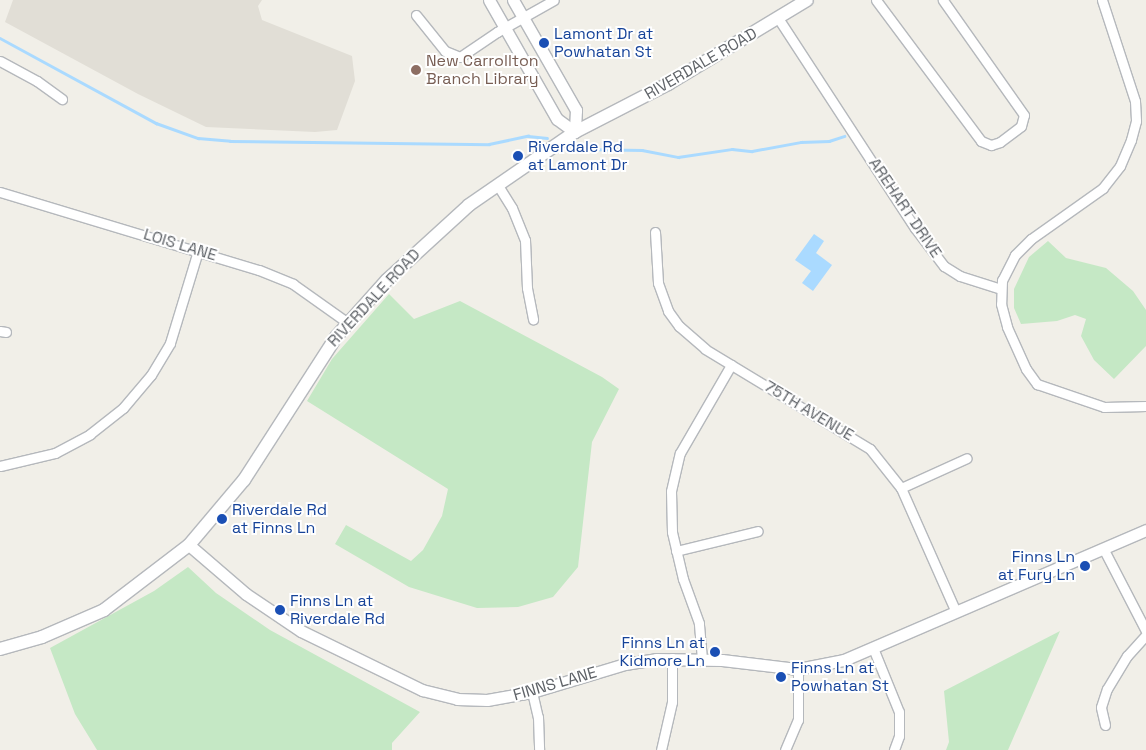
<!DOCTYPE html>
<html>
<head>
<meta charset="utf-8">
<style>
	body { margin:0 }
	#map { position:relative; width:1146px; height:750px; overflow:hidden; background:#f1efe8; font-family:"Space Grotesk",sans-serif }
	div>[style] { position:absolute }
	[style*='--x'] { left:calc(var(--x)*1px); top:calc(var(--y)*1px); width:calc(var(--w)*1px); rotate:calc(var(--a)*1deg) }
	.education>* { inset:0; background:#e1ded6 }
	.green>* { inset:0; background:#c5e8c5 }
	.water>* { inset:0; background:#aadaff }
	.stream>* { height:2.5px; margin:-1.25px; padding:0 1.25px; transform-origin:1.25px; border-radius:1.25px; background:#aadaff }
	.roads { filter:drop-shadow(1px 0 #b5b8bc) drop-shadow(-1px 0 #b5b8bc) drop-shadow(0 1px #b5b8bc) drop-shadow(0 -1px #b5b8bc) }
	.minor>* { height:9px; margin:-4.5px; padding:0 4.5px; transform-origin:4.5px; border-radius:4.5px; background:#fff }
	.tertiary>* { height:11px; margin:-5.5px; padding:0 5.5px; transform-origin:5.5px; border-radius:5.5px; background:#fff }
	.secondary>* { height:12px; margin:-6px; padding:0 6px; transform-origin:6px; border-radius:6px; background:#fff }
	.dots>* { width:14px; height:14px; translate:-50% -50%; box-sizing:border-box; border:2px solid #fff; border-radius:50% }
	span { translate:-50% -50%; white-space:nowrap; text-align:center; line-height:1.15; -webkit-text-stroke:4px #fff; paint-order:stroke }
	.transit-label { font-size:16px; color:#164399 }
	.left { translate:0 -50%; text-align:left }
	.right { translate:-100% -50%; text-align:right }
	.education-label { font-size:16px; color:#785e54 }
	.street-label { font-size:16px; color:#5f6368 }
</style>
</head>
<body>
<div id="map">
	<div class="education">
		<i style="clip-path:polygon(13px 0,262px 0,258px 6px,262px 20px,352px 56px,355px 81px,337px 130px,315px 132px,206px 127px,138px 94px,5px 22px)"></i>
	</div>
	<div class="green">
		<i style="clip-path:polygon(1048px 241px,1066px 258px,1106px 268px,1133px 291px,1146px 310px,1146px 346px,1114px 379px,1094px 360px,1081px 336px,1086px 319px,1075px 315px,1057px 321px,1021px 324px,1014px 308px,1014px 289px,1029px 257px)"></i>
		<i style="clip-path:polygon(389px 294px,414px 319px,460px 301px,602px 377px,619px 389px,592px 442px,578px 567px,553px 597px,518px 607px,477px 608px,409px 587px,335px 544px,346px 525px,411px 561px,423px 550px,442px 516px,448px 489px,307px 401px,332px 359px)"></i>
		<i style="clip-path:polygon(188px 567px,216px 593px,270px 630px,420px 712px,392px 743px,392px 750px,97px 750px,75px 714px,50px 648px,154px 591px)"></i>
		<i style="clip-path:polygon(1060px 631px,1008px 750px,946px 750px,949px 742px,944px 691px)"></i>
	</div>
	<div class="water">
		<i style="clip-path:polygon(814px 234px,824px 241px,816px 253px,832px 265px,813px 291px,802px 283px,811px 271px,795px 260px)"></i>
	</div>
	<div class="stream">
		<i style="--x:0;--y:38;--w:178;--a:28.6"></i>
		<i style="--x:156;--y:123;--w:45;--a:19.7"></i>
		<i style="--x:198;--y:138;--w:32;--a:5"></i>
		<i style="--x:230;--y:141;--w:259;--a:0.7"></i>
		<i style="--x:489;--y:144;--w:40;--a:-12"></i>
		<i style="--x:528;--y:136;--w:19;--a:6"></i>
		<i style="--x:578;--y:149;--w:64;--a:0.9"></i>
		<i style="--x:642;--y:150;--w:37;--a:11"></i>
		<i style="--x:678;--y:157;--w:55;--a:-8.4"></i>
		<i style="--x:732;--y:149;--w:20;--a:6"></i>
		<i style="--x:752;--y:151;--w:50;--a:-10.4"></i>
		<i style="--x:801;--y:142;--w:28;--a:-2"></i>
		<i style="--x:829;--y:141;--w:16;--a:-18"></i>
	</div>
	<div class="roads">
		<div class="minor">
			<i style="--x:876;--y:0;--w:176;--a:53.3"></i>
			<i style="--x:981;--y:141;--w:11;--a:22"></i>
			<i style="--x:991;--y:145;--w:9;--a:-18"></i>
			<i style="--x:1000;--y:142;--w:26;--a:-37"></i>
			<i style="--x:1021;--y:126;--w:11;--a:-75"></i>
			<i style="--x:1024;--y:115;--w:141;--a:-125.2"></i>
			<i style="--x:1102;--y:0;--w:106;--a:71.9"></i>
			<i style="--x:1135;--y:101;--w:20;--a:87"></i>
			<i style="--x:1136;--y:121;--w:20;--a:105"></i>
			<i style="--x:1131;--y:140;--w:28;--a:113"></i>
			<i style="--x:1120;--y:166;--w:28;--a:128"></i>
			<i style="--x:1103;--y:188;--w:88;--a:144.7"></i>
			<i style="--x:1031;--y:239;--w:23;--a:135"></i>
			<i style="--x:1015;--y:255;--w:28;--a:117"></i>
			<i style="--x:1002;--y:280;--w:24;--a:92"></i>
			<i style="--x:1001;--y:304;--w:24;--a:75"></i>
			<i style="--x:1007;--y:327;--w:46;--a:65.7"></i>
			<i style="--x:1026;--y:369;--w:19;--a:54"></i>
			<i style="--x:1037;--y:384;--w:71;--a:18.9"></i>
			<i style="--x:1104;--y:407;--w:42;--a:-1.4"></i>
			<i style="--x:416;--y:15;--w:46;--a:51.1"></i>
			<i style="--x:445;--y:51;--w:16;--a:22"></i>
			<i style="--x:460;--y:57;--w:45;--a:-34"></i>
			<i style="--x:497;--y:32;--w:65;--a:-29.3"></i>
			<i style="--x:778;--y:18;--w:251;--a:56.9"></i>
			<i style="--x:915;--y:228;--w:48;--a:52.7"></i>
			<i style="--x:944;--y:266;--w:19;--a:32"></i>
			<i style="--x:960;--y:276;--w:43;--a:17.6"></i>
			<i style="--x:0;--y:61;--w:42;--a:28.4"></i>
			<i style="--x:37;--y:81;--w:31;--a:36"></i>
			<i style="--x:497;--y:184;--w:28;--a:58"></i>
			<i style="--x:512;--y:208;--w:35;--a:68"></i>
			<i style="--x:525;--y:240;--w:48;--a:87.6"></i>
			<i style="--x:527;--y:288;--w:32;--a:79"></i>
			<i style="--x:0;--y:192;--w:270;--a:16.8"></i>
			<i style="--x:259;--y:270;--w:37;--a:22"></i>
			<i style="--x:293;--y:284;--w:67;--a:35.3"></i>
			<i style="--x:655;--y:232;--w:51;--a:86.6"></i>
			<i style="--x:658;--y:283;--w:30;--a:70"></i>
			<i style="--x:668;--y:311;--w:19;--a:54"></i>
			<i style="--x:679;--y:326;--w:35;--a:41"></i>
			<i style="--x:705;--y:349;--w:193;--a:31.2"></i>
			<i style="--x:870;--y:449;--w:50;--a:51.5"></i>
			<i style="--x:901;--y:488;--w:133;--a:66.1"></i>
			<i style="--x:0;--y:331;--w:6;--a:9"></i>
			<i style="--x:0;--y:466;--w:57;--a:-13.3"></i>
			<i style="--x:55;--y:453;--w:40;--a:-28"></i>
			<i style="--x:90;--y:434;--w:42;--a:-38.2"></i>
			<i style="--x:123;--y:408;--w:43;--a:-49.7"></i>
			<i style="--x:151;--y:375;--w:37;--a:-59"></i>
			<i style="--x:170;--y:343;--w:96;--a:-73.1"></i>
			<i style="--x:901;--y:488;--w:72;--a:-24.4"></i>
			<i style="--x:1103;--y:548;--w:93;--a:62.6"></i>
			<i style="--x:676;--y:551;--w:84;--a:-13.7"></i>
			<i style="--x:873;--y:648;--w:69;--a:67.9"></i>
			<i style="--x:899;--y:712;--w:24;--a:90"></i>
			<i style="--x:899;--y:736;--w:15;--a:110"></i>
			<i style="--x:702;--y:659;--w:36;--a:-95"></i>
			<i style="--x:699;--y:623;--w:47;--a:-110"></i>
			<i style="--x:683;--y:579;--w:48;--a:-103.2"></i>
			<i style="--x:672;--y:532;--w:41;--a:-91.4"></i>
			<i style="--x:671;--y:491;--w:39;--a:-77"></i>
			<i style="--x:680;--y:453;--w:102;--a:-59.9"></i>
			<i style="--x:532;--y:692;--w:26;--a:77"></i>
			<i style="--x:538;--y:717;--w:33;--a:88"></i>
			<i style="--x:1105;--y:725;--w:18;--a:-103"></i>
			<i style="--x:1101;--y:707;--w:19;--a:-72"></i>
			<i style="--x:1107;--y:689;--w:39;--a:-59"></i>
			<i style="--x:1127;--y:656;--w:28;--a:-48"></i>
			<i style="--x:661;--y:750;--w:49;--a:-77.1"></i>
			<i style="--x:672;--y:702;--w:44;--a:-90"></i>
			<i style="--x:785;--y:750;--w:33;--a:-67"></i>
			<i style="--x:798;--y:720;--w:51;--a:-90"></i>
		</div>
		<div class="tertiary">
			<i style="--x:489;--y:0;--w:137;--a:60.3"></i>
			<i style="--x:557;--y:119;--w:22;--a:36"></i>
			<i style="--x:513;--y:0;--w:127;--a:60.2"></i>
			<i style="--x:576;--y:110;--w:22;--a:93"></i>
			<i style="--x:189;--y:545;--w:75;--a:40.7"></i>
			<i style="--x:246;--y:594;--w:66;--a:33.9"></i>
			<i style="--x:301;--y:631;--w:135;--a:26"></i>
			<i style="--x:422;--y:690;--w:36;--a:14"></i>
			<i style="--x:457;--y:699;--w:30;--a:2"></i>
			<i style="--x:487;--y:700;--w:46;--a:-10.1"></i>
			<i style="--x:532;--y:692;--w:97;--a:-16.8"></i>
			<i style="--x:625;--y:664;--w:31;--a:-9"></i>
			<i style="--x:656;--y:659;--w:66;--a:0.9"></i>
			<i style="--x:722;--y:660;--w:77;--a:6.8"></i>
			<i style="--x:798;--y:669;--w:47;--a:-11.1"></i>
			<i style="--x:844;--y:660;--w:329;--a:-23.3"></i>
		</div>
		<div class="secondary">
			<i style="--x:0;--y:649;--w:44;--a:-15.9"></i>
			<i style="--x:42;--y:637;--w:68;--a:-23.5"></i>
			<i style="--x:104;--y:610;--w:107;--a:-37.4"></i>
			<i style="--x:189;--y:545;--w:85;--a:-49.8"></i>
			<i style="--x:244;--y:480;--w:170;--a:-57.2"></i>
			<i style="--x:336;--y:337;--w:76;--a:-48.2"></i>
			<i style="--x:387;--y:280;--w:111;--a:-42.4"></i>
			<i style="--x:469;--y:205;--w:129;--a:-34.6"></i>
			<i style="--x:575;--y:132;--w:105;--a:-27.3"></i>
			<i style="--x:668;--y:84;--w:162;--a:-31.1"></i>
		</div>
	</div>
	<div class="dots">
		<i style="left:544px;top:43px;background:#1a4fb4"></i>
		<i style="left:416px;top:70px;background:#8d6e63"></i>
		<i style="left:518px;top:156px;background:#1a4fb4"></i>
		<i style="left:222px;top:519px;background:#1a4fb4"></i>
		<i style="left:1085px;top:566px;background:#1a4fb4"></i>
		<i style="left:280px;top:610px;background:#1a4fb4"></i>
		<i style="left:715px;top:652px;background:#1a4fb4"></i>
		<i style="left:781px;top:677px;background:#1a4fb4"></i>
	</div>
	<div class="transit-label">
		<span class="left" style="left:554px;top:43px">Lamont Dr at<br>Powhatan St</span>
		<span class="left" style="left:528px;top:156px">Riverdale Rd<br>at Lamont Dr</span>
		<span class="left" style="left:232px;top:519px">Riverdale Rd<br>at Finns Ln</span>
		<span class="right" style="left:1075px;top:566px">Finns Ln<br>at Fury Ln</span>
		<span class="left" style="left:290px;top:610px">Finns Ln at<br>Riverdale Rd</span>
		<span class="right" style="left:705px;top:652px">Finns Ln at<br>Kidmore Ln</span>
		<span class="left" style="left:791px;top:677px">Finns Ln at<br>Powhatan St</span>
	</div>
	<div class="education-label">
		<span class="left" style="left:426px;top:70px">New Carrollton<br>Branch Library</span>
	</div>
	<div class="street-label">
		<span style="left:701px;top:64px;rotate:-30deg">RIVERDALE ROAD</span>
		<span style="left:905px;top:208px;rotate:56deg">AREHART DRIVE</span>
		<span style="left:180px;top:245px;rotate:17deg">LOIS LANE</span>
		<span style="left:374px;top:298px;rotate:-47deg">RIVERDALE ROAD</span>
		<span style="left:809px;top:411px;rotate:31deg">75TH AVENUE</span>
		<span style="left:555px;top:684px;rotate:-16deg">FINNS LANE</span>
	</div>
</div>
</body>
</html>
